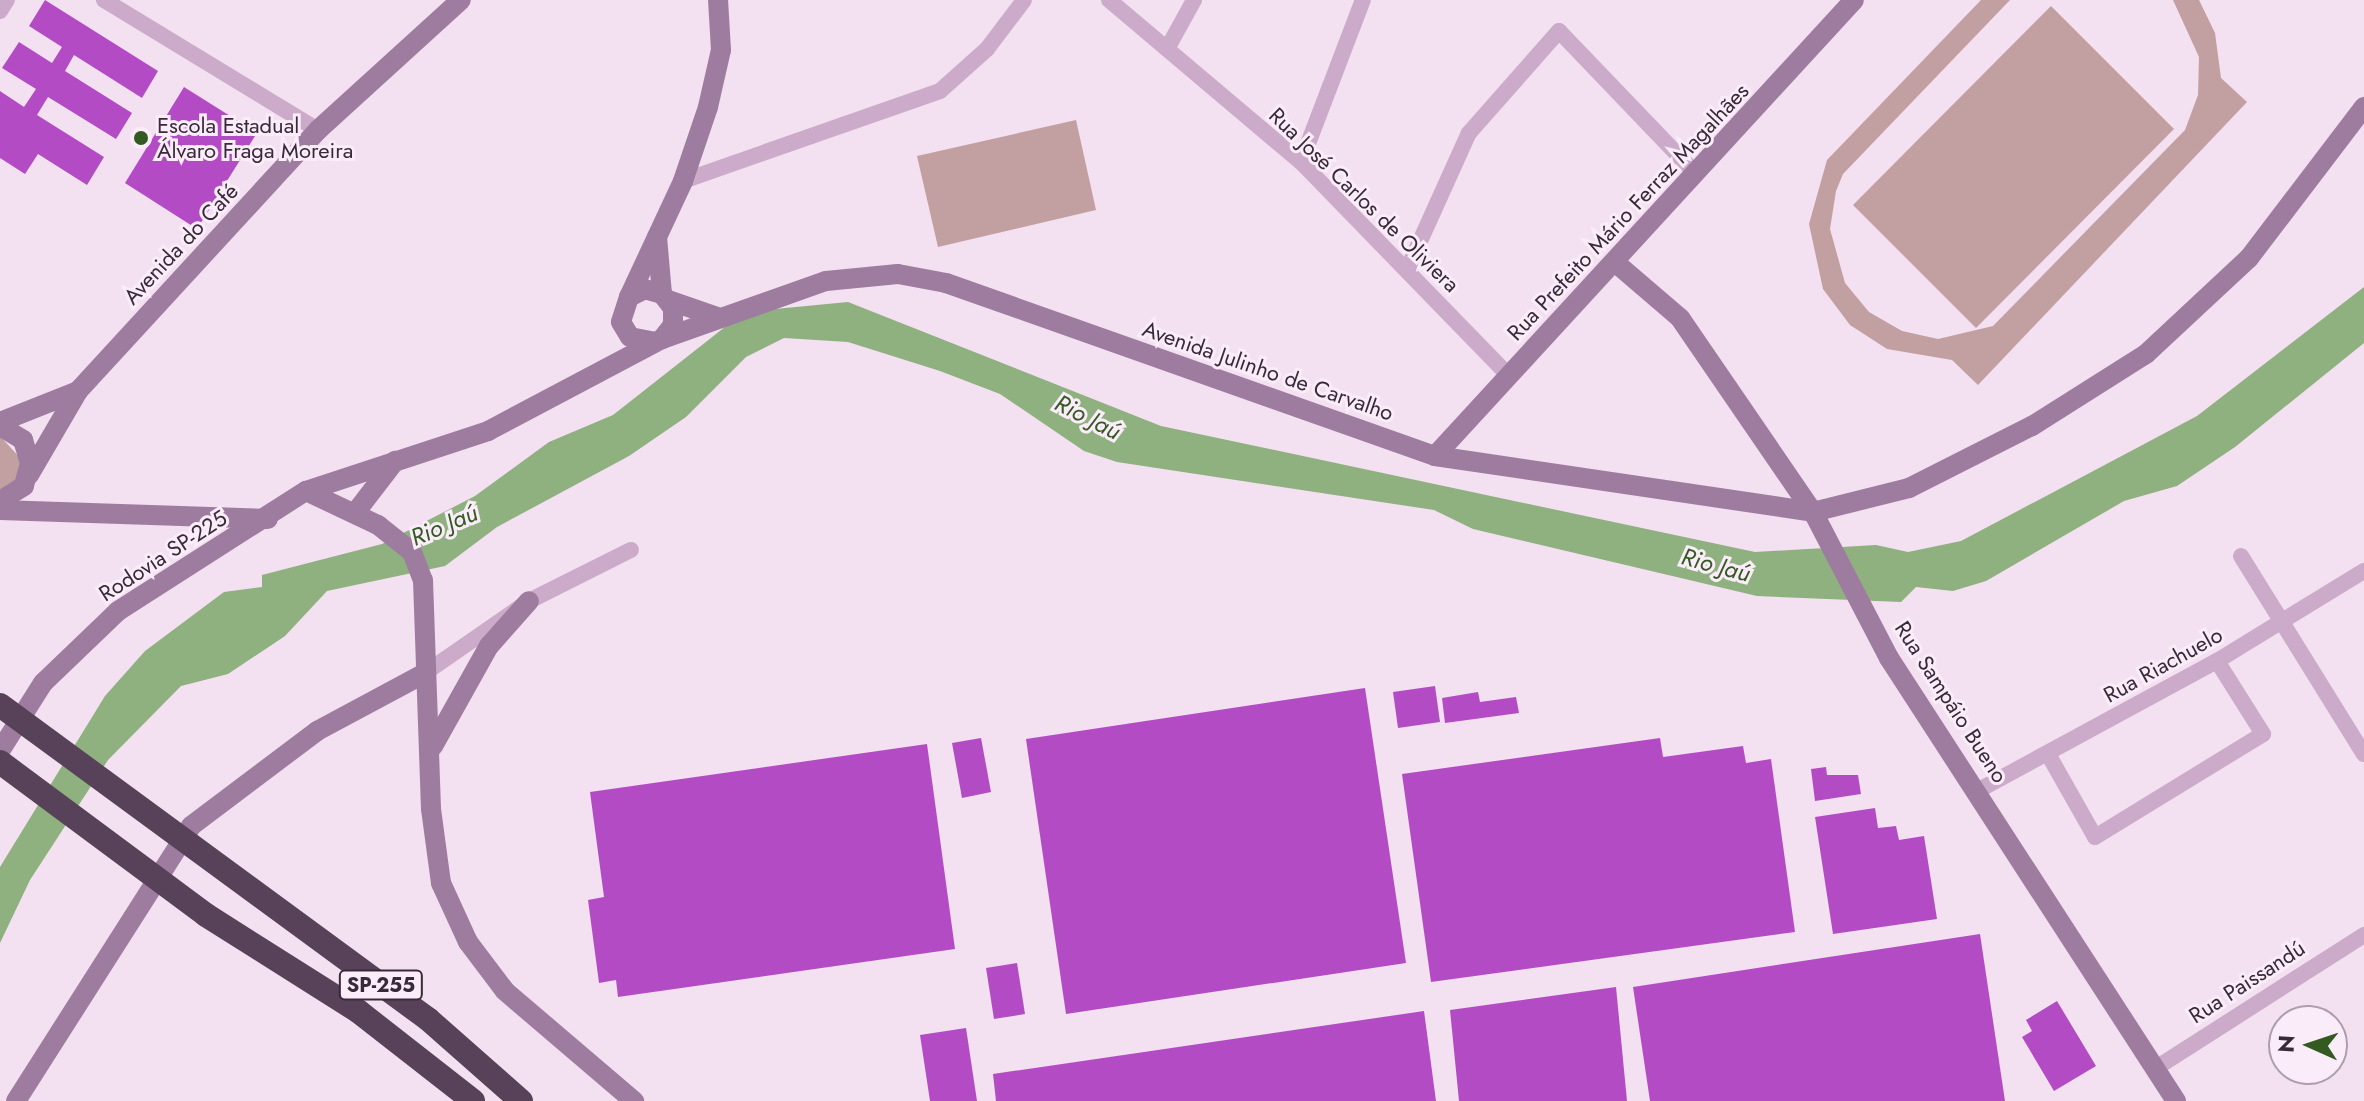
<!DOCTYPE html>
<html>
<head>
<meta charset="utf-8">
<style>
	body { margin:0 }
	#map { position:relative; width:2364px; height:1101px; overflow:hidden; background:#f3e0f0; font-family:Jost,sans-serif }
	div>[style] { position:absolute }
	[style*='--x'] { left:calc(var(--x)*1px); top:calc(var(--y)*1px); width:calc(var(--w)*1px); rotate:calc(var(--a)*1deg) }
	.green>* { inset:0; background:#c29fa1 }
	.water>* { inset:0; background:#8fb07f }
	.building>* { inset:0; background:#b34cc4 }
	.street>* { height:16px; margin:-8px; padding:0 8px; transform-origin:8px; border-radius:8px; background:#cbabc9 }
	.secondary>* { height:20px; margin:-10px; padding:0 10px; transform-origin:10px; border-radius:10px; background:#9e7c9f }
	.highway>* { height:24px; margin:-12px; padding:0 12px; transform-origin:12px; border-radius:12px; background:#58425a }
	.dots>* { width:22px; height:22px; translate:-50% -50%; box-sizing:border-box; border:4px solid #faecf8; border-radius:50% }
	span { translate:-50% -50%; white-space:nowrap; text-align:center; line-height:1.15; -webkit-text-stroke:6px #faecf8; paint-order:stroke }
	.shield-label span { padding:2px 6px; background:#faecf8; border:2px solid; border-radius:6px; -webkit-text-stroke-width:0 }
	.shield-label { font-size:20px; color:#382a39; font-weight:700 }
	.poi-label { font-size:22px; color:#382a39 }
	.left { translate:0 -50%; text-align:left }
	.street-label { font-size:22px; color:#382a39 }
	.water-label { font-size:24px; color:#335a20; font-style:italic }
	.north { position:absolute; left:2268px; top:1005px; width:80px; height:80px; box-sizing:border-box; background:#faecf8; border:2px solid #ac9eac; border-radius:50%; rotate:273deg; font-size:22px; font-weight:700; line-height:32px; text-align:center; color:#382a39 }
	.north::after { content:''; display:block; margin:auto; width:28px; height:36px; background:#335a20; clip-path:polygon(50% 0,100% 100%,50% 72%,0 100%) }
</style>
</head>
<body>
<div id="map">
	<div class="green">
		<i style="clip-path:polygon(1981px 0,2010px 0,1843px 174px,1836px 191px,1830px 229px,1845px 283px,1869px 312px,1902px 331px,1938px 339px,1993px 326px,2185px 130px,2198px 95px,2199px 57px,2173px 0,2199px 0,2215px 33px,2221px 78px,2247px 102px,1978px 385px,1952px 360px,1887px 349px,1850px 325px,1823px 289px,1809px 224px,1827px 160px)"></i>
		<i style="clip-path:polygon(2051px 6px,2174px 129px,1976px 328px,1853px 205px)"></i>
		<i style="clip-path:polygon(1076px 120px,1096px 210px,938px 247px,917px 156px)"></i>
		<i style="clip-path:polygon(0 436px,22px 460px,19px 478px,0 492px)"></i>
	</div>
	<div class="water">
		<i style="clip-path:polygon(2364px 287px,2364px 343px,2235px 447px,2177px 486px,2124px 501px,1986px 581px,1953px 591px,1916px 587px,1901px 602px,1757px 596px,1473px 529px,1434px 510px,1117px 462px,1084px 451px,1000px 394px,940px 371px,848px 342px,784px 338px,746px 357px,686px 417px,629px 456px,497px 527px,445px 566px,327px 591px,285px 636px,228px 674px,181px 686px,108px 760px,30px 880px,0 943px,0 867px,105px 696px,145px 651px,224px 592px,262px 587px,262px 575px,382px 544px,475px 496px,549px 442px,613px 415px,744px 312px,848px 302px,1161px 426px,1755px 552px,1876px 545px,1908px 552px,1961px 541px,2197px 416px)"></i>
	</div>
	<div class="building">
		<i style="clip-path:polygon(45px 0,158px 71px,142px 98px,74px 55px,65px 71px,132px 113px,116px 139px,48px 97px,37px 115px,104px 157px,87px 185px,38px 154px,25px 174px,0 158px,0 91px,24px 107px,36px 89px,2px 68px,19px 42px,52px 63px,62px 47px,29px 26px)"></i>
		<i style="clip-path:polygon(184px 87px,257px 133px,197px 229px,125px 183px)"></i>
		<i style="clip-path:polygon(1435px 686px,1440px 722px,1398px 728px,1393px 692px)"></i>
		<i style="clip-path:polygon(1365px 688px,1406px 963px,1066px 1014px,1026px 739px)"></i>
		<i style="clip-path:polygon(1478px 692px,1480px 702px,1516px 697px,1519px 713px,1445px 723px,1442px 698px)"></i>
		<i style="clip-path:polygon(981px 738px,991px 792px,962px 798px,952px 743px)"></i>
		<i style="clip-path:polygon(1660px 738px,1663px 757px,1743px 746px,1746px 763px,1771px 759px,1795px 932px,1431px 982px,1402px 774px)"></i>
		<i style="clip-path:polygon(927px 744px,955px 949px,618px 997px,616px 980px,599px 983px,588px 900px,604px 897px,590px 792px)"></i>
		<i style="clip-path:polygon(1826px 767px,1827px 775px,1858px 775px,1861px 794px,1815px 801px,1811px 769px)"></i>
		<i style="clip-path:polygon(1875px 808px,1878px 828px,1896px 826px,1899px 840px,1924px 836px,1937px 919px,1833px 934px,1815px 817px)"></i>
		<i style="clip-path:polygon(1980px 934px,2005px 1101px,1650px 1101px,1633px 987px)"></i>
		<i style="clip-path:polygon(1017px 963px,1025px 1014px,994px 1019px,986px 968px)"></i>
		<i style="clip-path:polygon(1616px 987px,1627px 1101px,1459px 1101px,1450px 1010px)"></i>
		<i style="clip-path:polygon(2057px 1001px,2096px 1066px,2054px 1091px,2022px 1037px,2032px 1031px,2026px 1020px)"></i>
		<i style="clip-path:polygon(1424px 1011px,1436px 1101px,996px 1101px,993px 1074px)"></i>
		<i style="clip-path:polygon(966px 1028px,977px 1101px,930px 1101px,920px 1035px)"></i>
	</div>
	<div class="street">
		<i style="--x:104;--y:0;--w:250;--a:31.3"></i>
		<i style="--x:1109;--y:0;--w:251;--a:40.2"></i>
		<i style="--x:1301;--y:162;--w:298;--a:45.8"></i>
		<i style="--x:0;--y:11;--w:13;--a:-58"></i>
		<i style="--x:1167;--y:49;--w:56;--a:-61.1"></i>
		<i style="--x:1301;--y:162;--w:173;--a:-69.1"></i>
		<i style="--x:683;--y:181;--w:272;--a:-19.3"></i>
		<i style="--x:940;--y:91;--w:63;--a:-41.8"></i>
		<i style="--x:987;--y:49;--w:61;--a:-52.9"></i>
		<i style="--x:1407;--y:270;--w:150;--a:-65.7"></i>
		<i style="--x:1469;--y:133;--w:136;--a:-48.6"></i>
		<i style="--x:1559;--y:31;--w:198;--a:46.2"></i>
		<i style="--x:2241;--y:556;--w:233;--a:58.2"></i>
		<i style="--x:425;--y:673;--w:126;--a:-34.7"></i>
		<i style="--x:529;--y:601;--w:114;--a:-26.6"></i>
		<i style="--x:2048;--y:754;--w:95;--a:60.5"></i>
		<i style="--x:2095;--y:837;--w:197;--a:-31.5"></i>
		<i style="--x:2263;--y:734;--w:86;--a:-122.2"></i>
		<i style="--x:1979;--y:790;--w:271;--a:-28.5"></i>
		<i style="--x:2217;--y:661;--w:172;--a:-31.5"></i>
		<i style="--x:2156;--y:1068;--w:247;--a:-32.6"></i>
	</div>
	<div class="secondary">
		<i style="--x:657;--y:237;--w:57;--a:85"></i>
		<i style="--x:1617;--y:264;--w:83;--a:40.6"></i>
		<i style="--x:1680;--y:318;--w:235;--a:55.6"></i>
		<i style="--x:1813;--y:512;--w:165;--a:62.5"></i>
		<i style="--x:1889;--y:658;--w:528;--a:57.06"></i>
		<i style="--x:629;--y:297;--w:128;--a:-65"></i>
		<i style="--x:683;--y:181;--w:78;--a:-71.3"></i>
		<i style="--x:708;--y:107;--w:58;--a:-77.2"></i>
		<i style="--x:721;--y:50;--w:50;--a:-93.4"></i>
		<i style="--x:668;--y:300;--w:52;--a:19.1"></i>
		<i style="--x:662;--y:339;--w:174;--a:-19.5"></i>
		<i style="--x:826;--y:281;--w:72;--a:-5.6"></i>
		<i style="--x:898;--y:274;--w:49;--a:10.6"></i>
		<i style="--x:946;--y:283;--w:519;--a:19.48"></i>
		<i style="--x:1435;--y:456;--w:382;--a:8.4"></i>
		<i style="--x:1813;--y:512;--w:99;--a:-14"></i>
		<i style="--x:1909;--y:488;--w:138;--a:-26.8"></i>
		<i style="--x:2032;--y:426;--w:135;--a:-32.3"></i>
		<i style="--x:2146;--y:354;--w:141;--a:-43"></i>
		<i style="--x:2249;--y:258;--w:190;--a:-52.7"></i>
		<i style="--x:0;--y:422;--w:84;--a:-21.7"></i>
		<i style="--x:0;--y:426;--w:27;--a:31"></i>
		<i style="--x:23;--y:440;--w:24;--a:73"></i>
		<i style="--x:30;--y:463;--w:24;--a:105"></i>
		<i style="--x:24;--y:486;--w:28;--a:148"></i>
		<i style="--x:1435;--y:456;--w:619;--a:-47.42"></i>
		<i style="--x:29;--y:475;--w:97;--a:-59.7"></i>
		<i style="--x:78;--y:391;--w:355;--a:-47.4"></i>
		<i style="--x:318;--y:130;--w:193;--a:-42.3"></i>
		<i style="--x:306;--y:491;--w:192;--a:-18.2"></i>
		<i style="--x:488;--y:431;--w:197;--a:-27.9"></i>
		<i style="--x:662;--y:339;--w:18;--a:-52"></i>
		<i style="--x:673;--y:325;--w:17;--a:-90"></i>
		<i style="--x:673;--y:308;--w:18;--a:-128"></i>
		<i style="--x:662;--y:294;--w:18;--a:-164"></i>
		<i style="--x:645;--y:289;--w:18;--a:153"></i>
		<i style="--x:629;--y:297;--w:26;--a:108"></i>
		<i style="--x:621;--y:322;--w:17;--a:59"></i>
		<i style="--x:630;--y:337;--w:25;--a:11"></i>
		<i style="--x:0;--y:510;--w:268;--a:1.9"></i>
		<i style="--x:355;--y:513;--w:66;--a:-52.4"></i>
		<i style="--x:433;--y:746;--w:115;--a:-60.8"></i>
		<i style="--x:489;--y:646;--w:60;--a:-48.4"></i>
		<i style="--x:0;--y:751;--w:80;--a:-57.7"></i>
		<i style="--x:43;--y:683;--w:104;--a:-43.8"></i>
		<i style="--x:118;--y:611;--w:223;--a:-32.6"></i>
		<i style="--x:306;--y:491;--w:80;--a:25.3"></i>
		<i style="--x:378;--y:525;--w:43;--a:38.5"></i>
		<i style="--x:412;--y:552;--w:30;--a:69"></i>
		<i style="--x:423;--y:580;--w:229;--a:88"></i>
		<i style="--x:431;--y:809;--w:75;--a:82.3"></i>
		<i style="--x:441;--y:883;--w:65;--a:65.4"></i>
		<i style="--x:468;--y:942;--w:61;--a:52.9"></i>
		<i style="--x:505;--y:991;--w:170;--a:40.5"></i>
		<i style="--x:16;--y:1101;--w:326;--a:-57.5"></i>
		<i style="--x:191;--y:826;--w:158;--a:-37"></i>
		<i style="--x:317;--y:731;--w:123;--a:-28.2"></i>
	</div>
	<div class="highway">
		<i style="--x:0;--y:705;--w:531;--a:36.27"></i>
		<i style="--x:428;--y:1019;--w:124;--a:41.4"></i>
		<i style="--x:0;--y:762;--w:257;--a:36.6"></i>
		<i style="--x:206;--y:915;--w:180;--a:32.3"></i>
		<i style="--x:358;--y:1011;--w:146;--a:38"></i>
	</div>
	<div class="dots">
		<i style="left:141px;top:138px;background:#335a20"></i>
	</div>
	<div class="shield-label">
		<span style="left:381px;top:985px">SP-255</span>
	</div>
	<div class="poi-label">
		<span class="left" style="left:157px;top:138px">Escola Estadual<br>Álvaro Fraga Moreira</span>
	</div>
	<div class="street-label">
		<span style="left:1364px;top:200px;rotate:44deg">Rua José Carlos de Oliviera</span>
		<span style="left:1628px;top:212px;rotate:-47deg">Rua Prefeito Mário Ferraz Magalhães</span>
		<span style="left:181px;top:244px;rotate:-47deg">Avenida do Café</span>
		<span style="left:1268px;top:371px;rotate:19deg">Avenida Julinho de Carvalho</span>
		<span style="left:163px;top:556px;rotate:-33deg">Rodovia SP-225</span>
		<span style="left:2163px;top:665px;rotate:-29deg">Rua Riachuelo</span>
		<span style="left:1951px;top:702px;rotate:57deg">Rua Sampáio Bueno</span>
		<span style="left:2247px;top:982px;rotate:-33deg">Rua Paissandú</span>
	</div>
	<div class="water-label">
		<span style="left:1088px;top:417px;rotate:27deg">Rio Jaú</span>
		<span style="left:444px;top:525px;rotate:-23deg">Rio Jaú</span>
		<span style="left:1716px;top:565px;rotate:15deg">Rio Jaú</span>
	</div>
	<div class="north">N</div>
</div>
</body>
</html>
